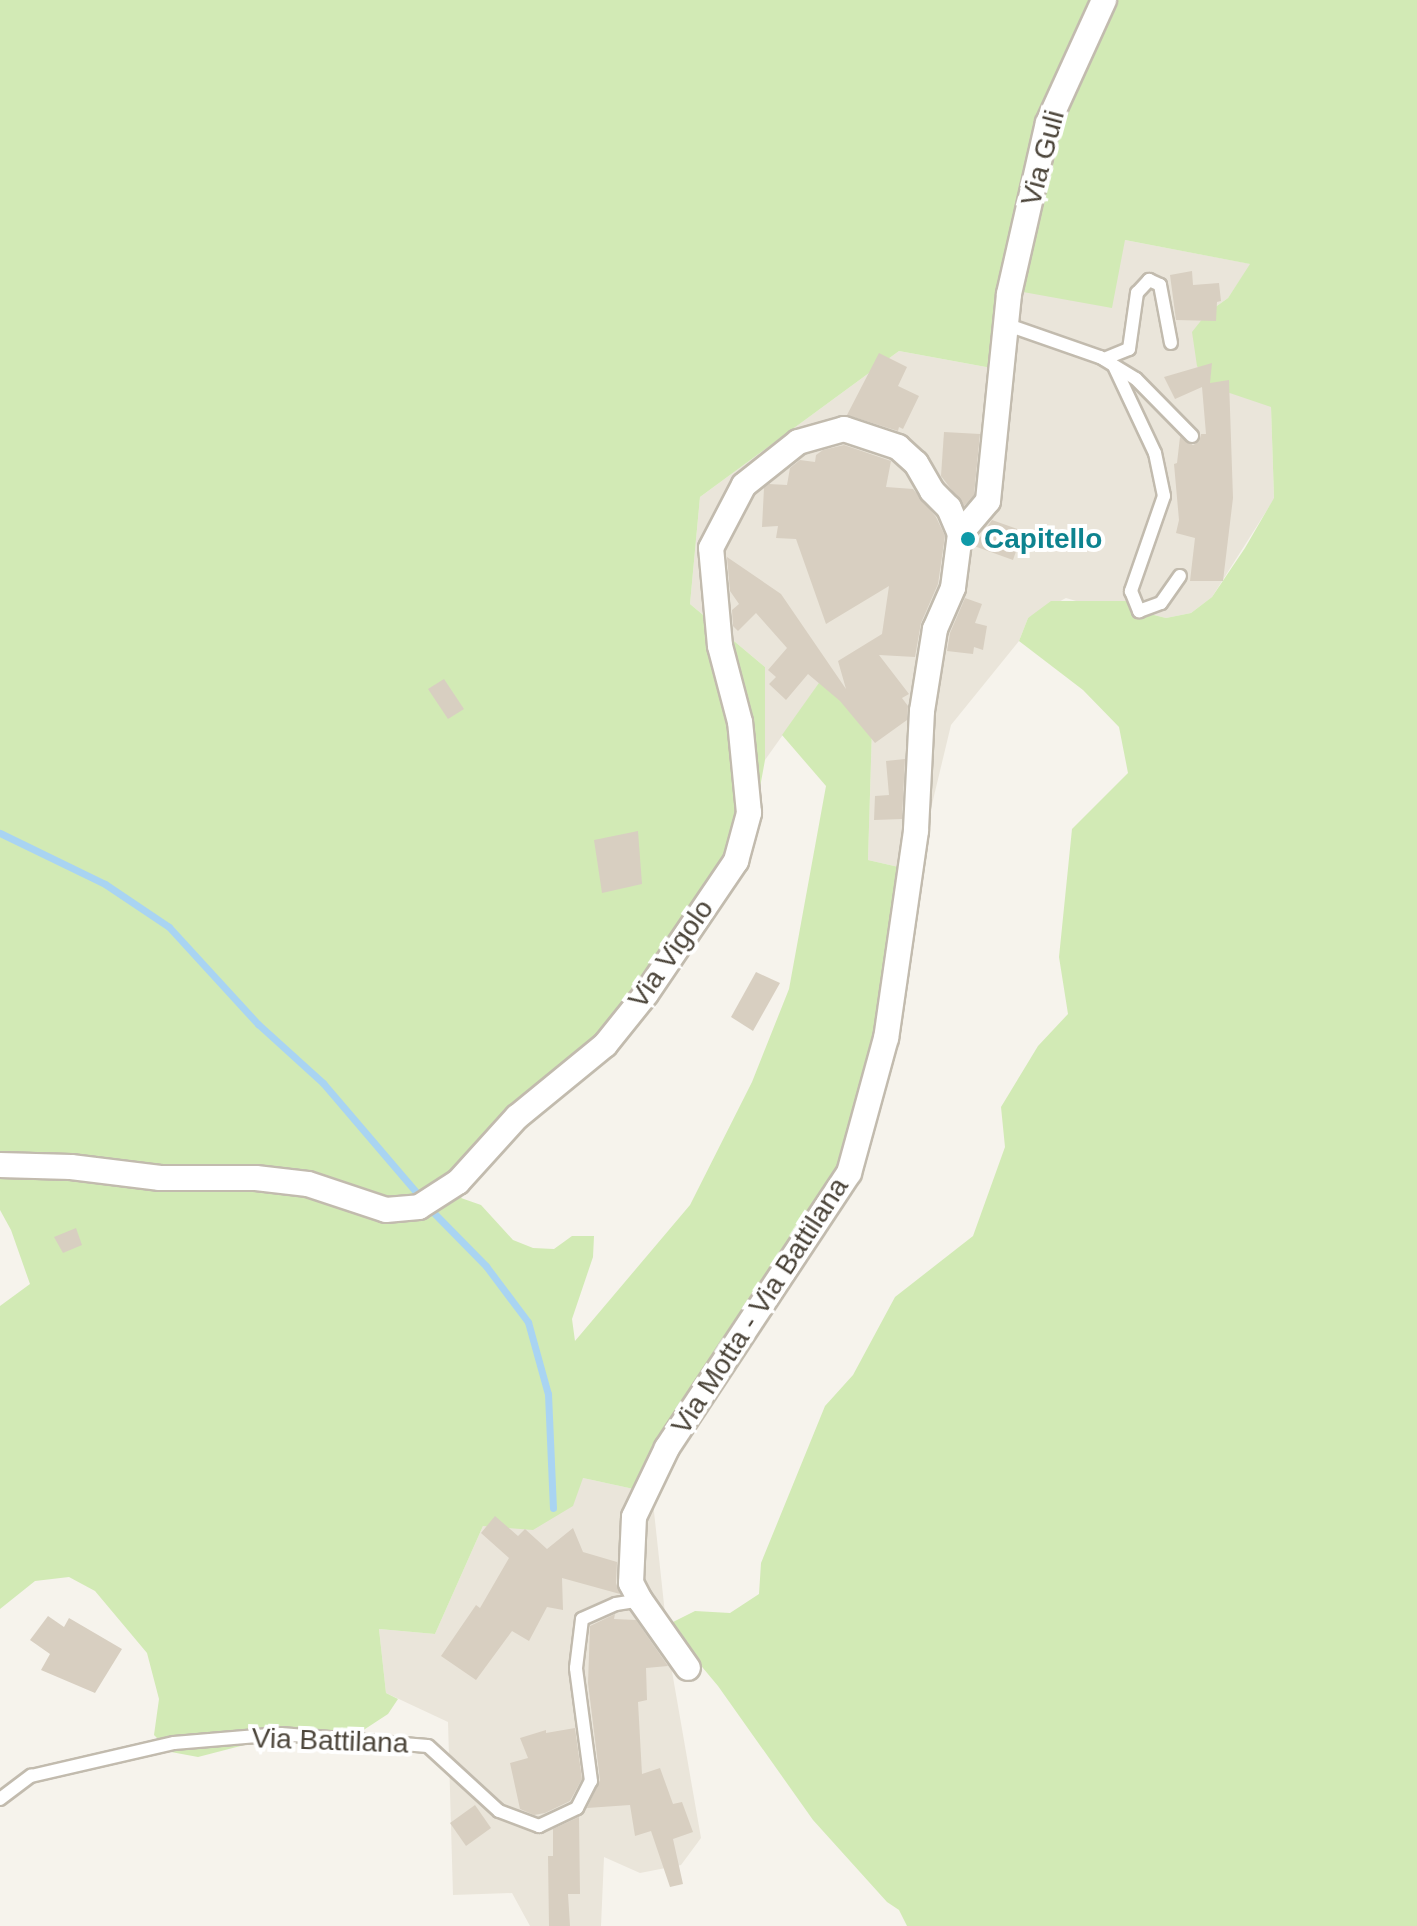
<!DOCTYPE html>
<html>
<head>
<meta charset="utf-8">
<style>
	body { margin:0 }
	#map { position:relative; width:1417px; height:1926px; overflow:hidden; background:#f6f3ec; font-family:Arial,sans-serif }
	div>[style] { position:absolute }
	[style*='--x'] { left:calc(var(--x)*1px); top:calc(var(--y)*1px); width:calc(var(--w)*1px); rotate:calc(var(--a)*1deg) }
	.residential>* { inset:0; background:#eae5da }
	.green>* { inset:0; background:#d2eab5 }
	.stream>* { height:7px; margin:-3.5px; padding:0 3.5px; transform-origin:3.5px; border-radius:3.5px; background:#a9d4f2 }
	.building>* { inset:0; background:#d8cfc1 }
	.roads { filter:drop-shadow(2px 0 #c2bbae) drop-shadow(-2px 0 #c2bbae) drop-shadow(0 2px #c2bbae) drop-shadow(0 -2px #c2bbae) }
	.service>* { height:12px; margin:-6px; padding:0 6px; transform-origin:6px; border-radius:6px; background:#fff }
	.minor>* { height:24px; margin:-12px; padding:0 12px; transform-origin:12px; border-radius:12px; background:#fff }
	.dots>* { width:22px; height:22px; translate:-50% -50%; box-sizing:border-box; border:4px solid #fff; border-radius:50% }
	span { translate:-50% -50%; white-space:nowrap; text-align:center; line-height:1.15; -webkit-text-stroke:8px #fff; paint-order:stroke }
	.street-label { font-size:28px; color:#4b4439 }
	.culture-label { font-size:28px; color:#0d838f; font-weight:700 }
	.left { translate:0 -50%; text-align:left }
</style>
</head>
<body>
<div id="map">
	<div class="residential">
		<i style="clip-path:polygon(1125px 240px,1251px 264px,1228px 298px,1207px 313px,1271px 406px,1274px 499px,1212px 597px,1191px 613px,1166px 618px,1146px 613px,1129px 601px,1086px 604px,1066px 598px,1028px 618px,1019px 641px,951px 725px,916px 871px,868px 860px,872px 729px,826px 674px,765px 760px,765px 667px,690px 604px,700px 497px,899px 351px,997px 369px,1012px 289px)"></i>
		<i style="clip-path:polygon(583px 1478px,652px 1493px,670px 1660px,701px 1838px,681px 1865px,640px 1873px,604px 1857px,601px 1926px,530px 1926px,512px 1893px,453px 1895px,448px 1722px,386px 1693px,379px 1629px,435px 1634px,483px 1526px)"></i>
	</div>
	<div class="green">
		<i style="clip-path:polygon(0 0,1417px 0,1417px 1926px,907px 1926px,899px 1910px,887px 1902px,813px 1820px,718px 1686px,667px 1625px,695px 1611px,730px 1613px,759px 1594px,761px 1563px,825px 1406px,853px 1375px,895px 1297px,973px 1236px,1005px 1147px,1001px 1107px,1038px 1046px,1068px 1014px,1059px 957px,1072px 829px,1128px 773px,1119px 727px,1083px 690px,1019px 641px,1028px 618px,1051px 601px,1129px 601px,1146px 613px,1166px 618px,1191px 613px,1212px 597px,1245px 548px,1274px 498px,1271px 407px,1212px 387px,1197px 366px,1192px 332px,1207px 313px,1228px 298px,1250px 264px,1125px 240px,1112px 308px,1012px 290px,997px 369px,899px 351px,700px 497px,690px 604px,765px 667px,765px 760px,746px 864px,623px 1041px,526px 1109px,461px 1198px,481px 1205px,513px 1240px,533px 1248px,554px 1249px,572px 1236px,594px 1236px,593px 1257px,572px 1319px,575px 1341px,690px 1205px,752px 1082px,789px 989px,826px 786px,782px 735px,826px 673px,872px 729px,868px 860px,916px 871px,843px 1192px,652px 1493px,583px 1478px,573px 1506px,533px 1530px,483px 1526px,435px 1634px,379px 1629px,386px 1693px,398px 1699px,388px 1714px,362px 1731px,272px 1738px,198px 1757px,171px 1752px,154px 1735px,159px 1699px,147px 1653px,95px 1591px,69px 1577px,35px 1581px,0 1609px,0 1306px,30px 1284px,11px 1230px,0 1210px)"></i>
	</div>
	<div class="stream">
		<i style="--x:0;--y:833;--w:117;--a:25.9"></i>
		<i style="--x:105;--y:884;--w:77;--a:33.9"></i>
		<i style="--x:169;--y:927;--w:132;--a:47.5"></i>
		<i style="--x:258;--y:1024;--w:88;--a:42.2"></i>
		<i style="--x:323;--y:1083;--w:170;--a:49.5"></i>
		<i style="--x:433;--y:1212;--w:76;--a:45.5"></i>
		<i style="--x:486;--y:1266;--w:70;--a:53.1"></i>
		<i style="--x:528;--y:1322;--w:75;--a:74.5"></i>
		<i style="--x:548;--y:1394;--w:114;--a:87.5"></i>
	</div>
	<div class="building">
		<i style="clip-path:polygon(1192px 271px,1193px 285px,1219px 283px,1221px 301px,1217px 302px,1216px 321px,1176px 320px,1170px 275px)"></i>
		<i style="clip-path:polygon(879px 353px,907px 367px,898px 386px,919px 396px,903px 429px,899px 427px,898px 431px,847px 415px)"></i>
		<i style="clip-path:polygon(1212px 363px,1210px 383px,1229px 380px,1233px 498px,1223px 581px,1190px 581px,1195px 538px,1176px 533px,1179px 520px,1174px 464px,1177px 463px,1180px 437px,1193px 445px,1199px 442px,1201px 434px,1206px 434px,1202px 387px,1175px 399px,1164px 377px)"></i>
		<i style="clip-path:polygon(944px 432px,980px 434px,974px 495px,964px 506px,941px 476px)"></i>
		<i style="clip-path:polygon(844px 445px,891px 461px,886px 487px,913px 489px,936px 517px,945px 536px,938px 584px,921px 623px,915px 657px,879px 655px,909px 694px,902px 698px,908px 706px,907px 720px,875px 743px,840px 701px,808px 674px,786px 700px,769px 684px,776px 677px,768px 670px,787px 648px,756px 613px,738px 631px,733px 626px,732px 610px,739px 604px,730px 591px,727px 557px,781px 594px,846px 689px,838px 661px,882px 634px,889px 586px,826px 624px,796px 539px,776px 538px,778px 526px,762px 527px,764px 488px,769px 484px,787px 485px,790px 468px,800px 460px,815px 462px,816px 455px,823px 450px)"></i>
		<i style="clip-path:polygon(992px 520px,1023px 531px,1013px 560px,974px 546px)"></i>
		<i style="clip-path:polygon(965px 598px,982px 604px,975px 623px,987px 626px,983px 650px,974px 647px,973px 654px,947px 651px,950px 633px)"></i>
		<i style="clip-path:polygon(444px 679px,464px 709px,448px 719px,428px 689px)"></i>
		<i style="clip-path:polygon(905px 759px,902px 819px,874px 820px,875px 796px,889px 795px,886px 761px)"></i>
		<i style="clip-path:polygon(638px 831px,642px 884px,602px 893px,594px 840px)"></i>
		<i style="clip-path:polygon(756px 972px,780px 983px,753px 1031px,731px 1017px)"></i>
		<i style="clip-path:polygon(76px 1228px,82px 1245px,63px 1253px,54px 1237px)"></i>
		<i style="clip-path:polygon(495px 1516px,518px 1536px,525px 1529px,547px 1549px,573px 1528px,583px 1552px,617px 1562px,616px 1583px,620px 1594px,562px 1578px,563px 1610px,547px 1607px,529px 1641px,512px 1631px,476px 1680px,441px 1656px,476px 1605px,480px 1608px,509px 1558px,481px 1533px)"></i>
		<i style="clip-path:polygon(615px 1614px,614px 1619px,636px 1620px,668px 1666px,646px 1668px,647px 1700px,638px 1702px,642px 1774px,660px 1768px,673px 1804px,682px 1802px,693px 1832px,673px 1839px,683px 1884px,670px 1887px,651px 1831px,635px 1836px,630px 1805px,587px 1808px,600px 1780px,588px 1683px,590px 1626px)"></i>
		<i style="clip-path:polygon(48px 1616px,64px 1627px,69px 1618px,122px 1649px,95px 1693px,41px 1670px,50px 1654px,30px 1640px)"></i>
		<i style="clip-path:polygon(575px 1728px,582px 1779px,570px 1801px,545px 1813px,534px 1815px,520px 1809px,510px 1763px,528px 1758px,520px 1738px,546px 1730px,546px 1733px)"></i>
		<i style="clip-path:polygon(475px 1805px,491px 1828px,466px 1846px,450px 1823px)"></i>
		<i style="clip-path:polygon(579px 1817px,580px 1894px,568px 1894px,570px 1926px,549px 1926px,548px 1856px,553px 1856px,553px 1829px)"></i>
	</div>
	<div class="roads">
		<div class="service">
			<i style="--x:1005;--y:324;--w:101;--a:19.2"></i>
			<i style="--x:1100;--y:357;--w:42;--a:31.4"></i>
			<i style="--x:1136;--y:379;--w:80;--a:45.5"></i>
			<i style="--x:1104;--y:359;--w:27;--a:-22"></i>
			<i style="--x:1129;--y:349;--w:57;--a:-81.9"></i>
			<i style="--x:1137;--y:293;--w:18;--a:-47"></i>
			<i style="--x:1149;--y:280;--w:12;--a:24"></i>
			<i style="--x:1160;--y:285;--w:59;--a:79.3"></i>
			<i style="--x:1114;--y:366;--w:96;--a:64.8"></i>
			<i style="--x:1155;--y:453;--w:44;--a:78.2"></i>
			<i style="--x:1164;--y:496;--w:101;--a:109.2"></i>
			<i style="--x:1131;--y:591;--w:22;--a:68"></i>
			<i style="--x:1139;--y:611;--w:23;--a:-20"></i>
			<i style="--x:1161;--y:603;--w:33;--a:-55"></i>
			<i style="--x:0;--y:1799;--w:39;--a:-37"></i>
			<i style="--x:31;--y:1776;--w:147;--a:-13"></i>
			<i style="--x:174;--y:1743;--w:107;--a:-4.8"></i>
			<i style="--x:281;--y:1734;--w:147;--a:4.7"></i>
			<i style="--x:428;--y:1746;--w:96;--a:42.5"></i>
			<i style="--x:499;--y:1811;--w:43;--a:20.6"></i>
			<i style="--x:539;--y:1826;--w:42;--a:-25.3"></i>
			<i style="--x:577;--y:1808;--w:30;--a:-63"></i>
			<i style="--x:591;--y:1781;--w:114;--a:-97.6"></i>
			<i style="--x:576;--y:1668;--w:49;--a:-83"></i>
			<i style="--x:582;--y:1619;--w:37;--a:-24"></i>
			<i style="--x:616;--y:1604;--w:24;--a:-9"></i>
		</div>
		<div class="minor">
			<i style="--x:960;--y:534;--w:43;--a:-49.7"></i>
			<i style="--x:988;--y:501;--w:208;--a:-84.2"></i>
			<i style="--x:1009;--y:294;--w:175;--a:-77.2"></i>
			<i style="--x:1048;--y:123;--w:135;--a:-65.5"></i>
			<i style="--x:0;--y:1165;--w:71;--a:1.6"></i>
			<i style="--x:71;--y:1167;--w:90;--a:7"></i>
			<i style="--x:160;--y:1178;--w:96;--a:0"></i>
			<i style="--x:256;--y:1178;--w:52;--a:6.6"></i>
			<i style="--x:308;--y:1184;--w:82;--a:18.4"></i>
			<i style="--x:386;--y:1210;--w:33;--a:-5"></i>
			<i style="--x:419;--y:1207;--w:46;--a:-32.7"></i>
			<i style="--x:458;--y:1182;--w:88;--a:-47.8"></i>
			<i style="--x:517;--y:1117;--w:114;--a:-39.3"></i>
			<i style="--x:605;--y:1045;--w:65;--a:-51.2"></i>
			<i style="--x:646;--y:994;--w:161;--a:-55.9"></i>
			<i style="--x:736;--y:861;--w:50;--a:-74.8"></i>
			<i style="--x:749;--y:813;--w:91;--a:-95.6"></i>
			<i style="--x:740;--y:722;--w:79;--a:-104.7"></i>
			<i style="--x:720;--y:646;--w:98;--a:-95.2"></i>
			<i style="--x:711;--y:548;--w:71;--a:-62.4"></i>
			<i style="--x:744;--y:485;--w:69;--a:-38.5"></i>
			<i style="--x:798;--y:442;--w:48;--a:-15.8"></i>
			<i style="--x:844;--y:429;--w:57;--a:18.4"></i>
			<i style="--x:898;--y:447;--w:24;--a:42"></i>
			<i style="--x:916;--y:463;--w:32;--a:60"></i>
			<i style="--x:932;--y:491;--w:24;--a:45"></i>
			<i style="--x:949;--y:508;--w:28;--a:67"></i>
			<i style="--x:960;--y:534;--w:54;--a:97.4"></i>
			<i style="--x:953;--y:588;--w:45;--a:113.7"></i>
			<i style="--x:935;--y:629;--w:83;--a:99"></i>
			<i style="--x:922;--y:711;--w:120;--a:92.9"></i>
			<i style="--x:916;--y:831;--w:209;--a:98.2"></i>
			<i style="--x:886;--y:1038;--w:140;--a:105.3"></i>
			<i style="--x:849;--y:1173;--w:330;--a:123.5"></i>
			<i style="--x:667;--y:1448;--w:76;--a:115.6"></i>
			<i style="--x:634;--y:1517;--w:66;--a:92.6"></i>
			<i style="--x:631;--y:1583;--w:19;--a:62"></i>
			<i style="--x:640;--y:1600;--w:83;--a:54.8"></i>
		</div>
	</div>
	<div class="dots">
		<i style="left:968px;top:539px;background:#0f9aa8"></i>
	</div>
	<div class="street-label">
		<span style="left:1043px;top:158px;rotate:-75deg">Via Guli</span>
		<span style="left:671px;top:954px;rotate:-55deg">Via Vigolo</span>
		<span style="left:760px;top:1306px;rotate:-57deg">Via Motta - Via Battilana</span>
		<span style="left:330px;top:1741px;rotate:2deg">Via Battilana</span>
	</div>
	<div class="culture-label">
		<span class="left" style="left:984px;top:539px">Capitello</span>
	</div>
</div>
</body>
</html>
